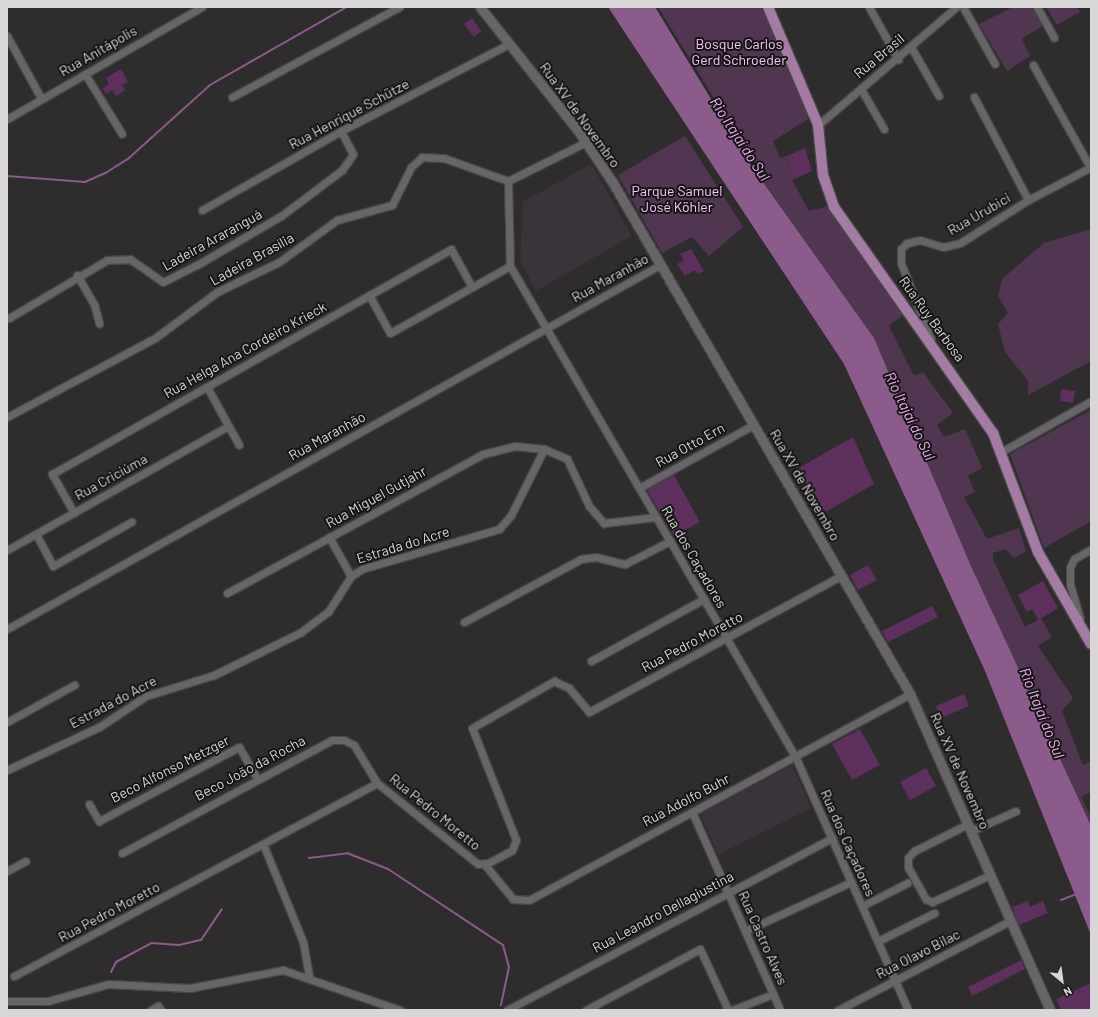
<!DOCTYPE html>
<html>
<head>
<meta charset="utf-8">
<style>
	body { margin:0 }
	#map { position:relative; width:1098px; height:1017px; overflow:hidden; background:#2f2c2e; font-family:Barlow,sans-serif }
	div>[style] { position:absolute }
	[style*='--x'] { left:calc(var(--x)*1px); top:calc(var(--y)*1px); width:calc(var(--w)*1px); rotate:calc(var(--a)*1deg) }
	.built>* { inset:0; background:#3a333a }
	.green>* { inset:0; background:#513651 }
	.water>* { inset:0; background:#8b5b8b }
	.stream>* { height:2px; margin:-1px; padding:0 1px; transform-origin:1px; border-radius:1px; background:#8b5b8b }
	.building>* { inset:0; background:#5d305d }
	.roads { filter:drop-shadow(1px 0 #494749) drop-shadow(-1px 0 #494749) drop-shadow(0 1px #494749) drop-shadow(0 -1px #494749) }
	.minor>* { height:7px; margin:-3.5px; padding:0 3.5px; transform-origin:3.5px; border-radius:3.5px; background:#686568 }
	.secondary>* { height:9px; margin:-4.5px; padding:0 4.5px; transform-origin:4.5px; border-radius:4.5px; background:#686568 }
	.primary>* { height:10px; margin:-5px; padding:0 5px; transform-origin:5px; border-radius:5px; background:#a37ba3 }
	span { translate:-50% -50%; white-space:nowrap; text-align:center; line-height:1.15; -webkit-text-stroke:4px #161516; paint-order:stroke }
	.park-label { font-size:14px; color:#fdc4fc }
	.street-label { font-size:14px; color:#d8d6d7 }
	.water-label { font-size:15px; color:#f2acf1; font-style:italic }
	.frame { position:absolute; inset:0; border:8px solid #d8d6d7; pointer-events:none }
	.north { position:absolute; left:1042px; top:961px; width:40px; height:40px; -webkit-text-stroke:3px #161516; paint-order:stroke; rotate:151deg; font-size:11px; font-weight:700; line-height:16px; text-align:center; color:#d8d6d7 }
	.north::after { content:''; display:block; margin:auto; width:14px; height:18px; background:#d8d6d7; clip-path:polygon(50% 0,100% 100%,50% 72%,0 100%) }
</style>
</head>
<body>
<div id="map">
	<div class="built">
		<i style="clip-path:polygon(591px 164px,632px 236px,536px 291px,520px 261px,523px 202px)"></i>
		<i style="clip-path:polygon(792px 765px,811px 808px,718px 855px,700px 814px)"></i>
	</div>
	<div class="green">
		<i style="clip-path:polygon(658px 7px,766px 7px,799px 81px,808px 119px,773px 141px,780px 158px,787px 156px,792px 180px,809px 211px,829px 206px,904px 314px,889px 326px,914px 376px,923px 372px,953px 413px,937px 425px,944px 437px,965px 429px,982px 468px,968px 476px,975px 492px,964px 497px,987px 539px,1019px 528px,1026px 551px,1014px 558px,1006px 549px,993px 553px,993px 559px,1025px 627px,1041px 618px,1052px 637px,1038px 646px,1073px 698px,1062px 711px,1083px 765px,1091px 761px,1091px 792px,1081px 797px,1091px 817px,1091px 830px,971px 566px,874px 338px,755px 170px,755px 164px)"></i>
		<i style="clip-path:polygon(1013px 7px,1035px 7px,1045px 24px,1022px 39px,1030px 56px,1007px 71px,979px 24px)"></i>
		<i style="clip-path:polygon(1046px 7px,1077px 7px,1080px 12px,1057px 25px)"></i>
		<i style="clip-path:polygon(685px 136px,743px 227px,709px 256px,692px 237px,662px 253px,618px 175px)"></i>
		<i style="clip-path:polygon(1091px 229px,1091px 361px,1028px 395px,1028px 381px,1005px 352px,998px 324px,1008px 313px,998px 296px,1002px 279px,1044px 243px)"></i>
		<i style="clip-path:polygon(1091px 410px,1091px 521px,1044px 548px,1010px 454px)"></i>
	</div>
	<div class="water">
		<i style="clip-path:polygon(608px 7px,655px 7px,753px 168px,874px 338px,971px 566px,1091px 826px,1091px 935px,985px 671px,844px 364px)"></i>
	</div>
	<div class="stream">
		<i style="--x:7;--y:176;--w:78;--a:4.4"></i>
		<i style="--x:85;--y:182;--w:24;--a:-24"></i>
		<i style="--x:107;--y:172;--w:26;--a:-32"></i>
		<i style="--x:129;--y:158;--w:109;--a:-42"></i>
		<i style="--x:210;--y:85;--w:158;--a:-29.7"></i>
		<i style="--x:309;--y:858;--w:38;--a:-7"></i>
		<i style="--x:347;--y:853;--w:44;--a:21.3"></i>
		<i style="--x:388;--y:869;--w:138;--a:33.5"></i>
		<i style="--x:503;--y:945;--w:23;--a:75"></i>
		<i style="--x:509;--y:967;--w:39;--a:102"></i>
		<i style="--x:1061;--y:900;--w:17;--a:-21"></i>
		<i style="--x:111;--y:972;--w:11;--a:-63"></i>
		<i style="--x:116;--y:962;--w:40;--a:-28"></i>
		<i style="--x:151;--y:943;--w:28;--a:4"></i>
		<i style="--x:179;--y:945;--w:23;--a:-13"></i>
		<i style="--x:201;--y:940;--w:37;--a:-56"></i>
	</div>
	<div class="building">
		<i style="clip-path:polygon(472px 18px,481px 31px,474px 37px,464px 24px)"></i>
		<i style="clip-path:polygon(121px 69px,128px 82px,122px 85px,125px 90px,116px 96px,112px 90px,106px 94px,103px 88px,109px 84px,106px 78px)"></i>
		<i style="clip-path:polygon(805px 148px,812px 171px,792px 180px,787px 156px)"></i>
		<i style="clip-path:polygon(691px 249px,704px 271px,698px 274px,695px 270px,685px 276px,677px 264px,684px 260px,680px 254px)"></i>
		<i style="clip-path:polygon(1061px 389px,1075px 391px,1073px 403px,1060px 401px)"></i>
		<i style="clip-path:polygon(853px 437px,874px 484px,822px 514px,797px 469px)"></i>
		<i style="clip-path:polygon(674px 475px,700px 522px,674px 536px,647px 490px)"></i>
		<i style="clip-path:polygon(868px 565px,877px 580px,858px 590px,850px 575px)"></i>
		<i style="clip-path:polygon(1043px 581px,1058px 608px,1038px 620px,1032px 609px,1027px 612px,1018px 595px)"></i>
		<i style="clip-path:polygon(932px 606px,938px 617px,888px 642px,882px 631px)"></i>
		<i style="clip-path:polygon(964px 694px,969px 706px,941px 718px,936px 706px)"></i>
		<i style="clip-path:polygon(860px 729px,880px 765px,852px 780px,832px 744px)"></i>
		<i style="clip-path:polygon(926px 768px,936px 786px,910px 800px,900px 782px)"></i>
		<i style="clip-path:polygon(1028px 901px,1030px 907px,1043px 901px,1048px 913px,1019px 925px,1012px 907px)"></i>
		<i style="clip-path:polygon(1021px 960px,1025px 969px,972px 996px,968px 987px)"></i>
		<i style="clip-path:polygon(1091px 983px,1091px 1010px,1061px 1010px,1056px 999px)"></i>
	</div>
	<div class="roads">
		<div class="minor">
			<i style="--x:869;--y:7;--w:60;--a:60.9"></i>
			<i style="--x:963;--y:7;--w:65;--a:60.7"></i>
			<i style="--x:1037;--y:7;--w:35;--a:61"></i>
			<i style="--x:7;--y:36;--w:71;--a:61.3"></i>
			<i style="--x:911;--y:47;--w:56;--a:60.3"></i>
			<i style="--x:1033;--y:65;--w:117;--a:60.8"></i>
			<i style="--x:85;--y:74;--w:70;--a:58.3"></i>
			<i style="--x:861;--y:89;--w:46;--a:60.1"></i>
			<i style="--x:232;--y:97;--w:190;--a:-28.3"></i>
			<i style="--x:974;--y:97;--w:116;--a:62.3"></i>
			<i style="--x:7;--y:119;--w:225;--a:-29.9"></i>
			<i style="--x:818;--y:125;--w:182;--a:-40.5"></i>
			<i style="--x:508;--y:181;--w:85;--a:88.7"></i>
			<i style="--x:510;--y:266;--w:567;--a:59.82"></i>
			<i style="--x:795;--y:756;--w:278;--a:66"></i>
			<i style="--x:202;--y:210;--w:160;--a:-29.6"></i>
			<i style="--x:341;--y:131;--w:189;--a:-27.4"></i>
			<i style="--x:77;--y:275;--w:34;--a:60"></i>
			<i style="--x:94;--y:304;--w:20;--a:75"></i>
			<i style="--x:369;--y:295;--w:43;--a:61.1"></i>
			<i style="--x:390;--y:333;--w:137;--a:-29.2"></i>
			<i style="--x:9;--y:318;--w:114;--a:-30.6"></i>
			<i style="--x:107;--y:260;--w:23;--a:-2"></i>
			<i style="--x:130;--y:259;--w:40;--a:34.9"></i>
			<i style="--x:163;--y:282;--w:38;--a:-27"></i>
			<i style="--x:197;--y:265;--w:97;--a:-30.3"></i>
			<i style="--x:281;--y:216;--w:76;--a:-37"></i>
			<i style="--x:342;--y:170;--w:19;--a:-55"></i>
			<i style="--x:353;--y:154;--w:26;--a:-118"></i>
			<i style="--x:931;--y:340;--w:83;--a:-111.3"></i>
			<i style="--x:901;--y:263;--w:14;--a:-90"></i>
			<i style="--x:901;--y:249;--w:8;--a:-45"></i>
			<i style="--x:907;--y:243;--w:13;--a:-13"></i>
			<i style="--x:920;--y:240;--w:24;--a:17"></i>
			<i style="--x:943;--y:247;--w:17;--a:-13"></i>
			<i style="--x:960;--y:243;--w:80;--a:-32.3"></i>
			<i style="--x:1028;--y:200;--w:71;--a:-27.6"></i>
			<i style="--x:207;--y:387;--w:66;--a:61.1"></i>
			<i style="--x:7;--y:417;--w:168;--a:-28.1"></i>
			<i style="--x:155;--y:338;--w:77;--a:-36.6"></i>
			<i style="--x:217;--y:292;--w:69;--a:-25.8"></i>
			<i style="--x:279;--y:262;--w:72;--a:-35.9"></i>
			<i style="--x:337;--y:220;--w:57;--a:-15.3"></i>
			<i style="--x:392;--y:205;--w:42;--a:-63.4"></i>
			<i style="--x:411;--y:167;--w:15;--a:-42"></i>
			<i style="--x:422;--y:157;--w:22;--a:3"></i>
			<i style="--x:444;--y:158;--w:68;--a:19.8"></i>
			<i style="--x:508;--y:181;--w:87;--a:-26.6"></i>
			<i style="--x:1001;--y:452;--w:103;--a:-29.5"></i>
			<i style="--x:639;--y:488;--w:130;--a:-28.9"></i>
			<i style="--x:74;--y:513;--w:45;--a:-119.4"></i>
			<i style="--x:52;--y:474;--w:458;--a:-29.4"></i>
			<i style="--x:451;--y:249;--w:43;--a:61.1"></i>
			<i style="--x:36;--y:534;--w:36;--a:62"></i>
			<i style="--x:53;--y:566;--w:90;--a:-29.4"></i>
			<i style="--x:329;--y:537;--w:45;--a:60.6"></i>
			<i style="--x:7;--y:550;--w:253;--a:-29.3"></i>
			<i style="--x:227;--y:593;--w:291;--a:-28.5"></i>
			<i style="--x:483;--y:454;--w:33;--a:-14"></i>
			<i style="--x:515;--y:446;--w:29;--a:6"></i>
			<i style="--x:1080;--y:619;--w:35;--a:-106"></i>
			<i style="--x:1070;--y:585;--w:18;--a:-90"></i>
			<i style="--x:1070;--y:567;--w:9;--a:-63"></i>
			<i style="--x:1074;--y:559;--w:20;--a:-30"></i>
			<i style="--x:464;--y:622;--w:133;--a:-28.3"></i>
			<i style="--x:581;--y:559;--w:15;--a:-8"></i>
			<i style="--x:596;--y:557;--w:30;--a:14"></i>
			<i style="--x:625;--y:564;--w:51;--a:-27.1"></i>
			<i style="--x:7;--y:629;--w:748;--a:-29.14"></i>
			<i style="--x:591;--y:661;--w:129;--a:-28.8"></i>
			<i style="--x:7;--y:722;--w:77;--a:-28.9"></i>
			<i style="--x:7;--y:770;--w:102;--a:-25.1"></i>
			<i style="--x:99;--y:727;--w:56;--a:-33.4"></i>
			<i style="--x:146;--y:696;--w:71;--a:-17.2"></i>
			<i style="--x:214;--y:675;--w:97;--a:-26.3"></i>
			<i style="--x:301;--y:632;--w:34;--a:-37"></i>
			<i style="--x:328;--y:612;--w:43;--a:-57.4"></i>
			<i style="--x:351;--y:576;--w:13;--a:-32"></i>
			<i style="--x:362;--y:569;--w:143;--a:-16.3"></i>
			<i style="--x:499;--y:529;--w:18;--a:-49"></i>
			<i style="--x:511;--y:515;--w:74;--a:-63.4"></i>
			<i style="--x:544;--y:449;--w:25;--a:23"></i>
			<i style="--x:567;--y:459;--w:52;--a:64.9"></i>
			<i style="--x:589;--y:506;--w:23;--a:49"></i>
			<i style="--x:604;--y:523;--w:52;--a:-6.6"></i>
			<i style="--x:89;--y:804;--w:20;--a:60"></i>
			<i style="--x:99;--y:821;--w:158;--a:-27.9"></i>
			<i style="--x:239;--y:747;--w:36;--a:60"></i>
			<i style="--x:692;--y:812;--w:217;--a:66"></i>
			<i style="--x:968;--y:824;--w:60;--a:153.4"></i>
			<i style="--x:914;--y:851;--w:9;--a:131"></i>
			<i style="--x:908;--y:858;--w:9;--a:90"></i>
			<i style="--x:908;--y:867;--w:37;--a:61"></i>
			<i style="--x:926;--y:899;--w:7;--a:27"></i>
			<i style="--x:932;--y:902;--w:64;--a:-25"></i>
			<i style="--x:971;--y:831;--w:49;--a:-24"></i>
			<i style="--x:263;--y:844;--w:106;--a:67.8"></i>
			<i style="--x:303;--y:942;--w:35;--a:80"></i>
			<i style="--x:122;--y:853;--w:238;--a:-28.3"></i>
			<i style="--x:332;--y:740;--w:12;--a:0"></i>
			<i style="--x:344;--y:740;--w:11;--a:27"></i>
			<i style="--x:354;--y:745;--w:44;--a:58.8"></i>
			<i style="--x:485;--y:865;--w:44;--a:50.5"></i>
			<i style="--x:513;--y:899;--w:16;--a:4"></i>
			<i style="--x:529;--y:900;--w:433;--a:-28.4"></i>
			<i style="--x:7;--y:871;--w:21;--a:-28"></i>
			<i style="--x:862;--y:906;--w:51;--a:-27.1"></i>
			<i style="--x:745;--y:931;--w:117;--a:-24.8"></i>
			<i style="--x:878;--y:941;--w:63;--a:-26.6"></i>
			<i style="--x:14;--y:976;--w:411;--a:-28"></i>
			<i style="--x:377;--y:783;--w:129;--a:38.7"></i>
			<i style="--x:478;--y:864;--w:10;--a:-6"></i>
			<i style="--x:488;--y:863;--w:27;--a:-28"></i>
			<i style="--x:512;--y:850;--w:11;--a:-68"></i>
			<i style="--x:516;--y:840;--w:120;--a:-111.4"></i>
			<i style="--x:472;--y:728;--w:95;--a:-29.8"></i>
			<i style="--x:554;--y:681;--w:17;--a:25"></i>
			<i style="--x:569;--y:688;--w:31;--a:50"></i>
			<i style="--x:589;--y:712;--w:286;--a:-28.4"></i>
			<i style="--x:7;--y:1001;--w:41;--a:0"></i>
			<i style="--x:48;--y:1001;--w:62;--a:-15.8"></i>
			<i style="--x:108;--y:984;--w:82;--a:2.8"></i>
			<i style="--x:190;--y:988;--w:95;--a:-11"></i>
			<i style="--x:283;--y:970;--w:124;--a:18.9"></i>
			<i style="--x:151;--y:1010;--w:8;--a:-30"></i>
			<i style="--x:158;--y:1006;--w:5;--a:53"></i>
			<i style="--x:507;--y:1010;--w:368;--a:-27.9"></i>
			<i style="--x:586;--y:1010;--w:129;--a:-28.2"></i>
			<i style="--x:700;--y:949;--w:67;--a:65.3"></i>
			<i style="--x:732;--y:1010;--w:44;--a:-21.3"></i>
			<i style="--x:838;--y:1010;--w:194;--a:-27.4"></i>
		</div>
		<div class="secondary">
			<i style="--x:480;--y:7;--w:159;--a:51.6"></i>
			<i style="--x:579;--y:132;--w:61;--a:56.3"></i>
			<i style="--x:613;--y:183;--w:591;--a:59.83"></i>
			<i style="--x:910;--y:694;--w:346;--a:66.1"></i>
		</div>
		<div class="primary">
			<i style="--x:768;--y:7;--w:128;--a:67"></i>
			<i style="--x:818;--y:125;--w:50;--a:84.3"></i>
			<i style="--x:823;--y:175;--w:34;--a:71"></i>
			<i style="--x:834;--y:207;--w:276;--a:54.9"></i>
			<i style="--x:993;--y:433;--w:127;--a:69.3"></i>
			<i style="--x:1038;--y:552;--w:106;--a:60.1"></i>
		</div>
	</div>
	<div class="park-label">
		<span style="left:739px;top:52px">Bosque Carlos<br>Gerd Schroeder</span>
		<span style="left:677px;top:199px">Parque Samuel<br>José Köhler</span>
	</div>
	<div class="street-label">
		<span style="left:98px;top:51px;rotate:-30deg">Rua Anitápolis</span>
		<span style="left:879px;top:56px;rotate:-40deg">Rua Brasil</span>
		<span style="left:349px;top:114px;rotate:-28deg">Rua Henrique Schütze</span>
		<span style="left:580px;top:115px;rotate:54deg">Rua XV de Novembro</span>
		<span style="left:979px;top:214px;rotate:-30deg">Rua Urubici</span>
		<span style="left:212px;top:240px;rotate:-29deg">Ladeira Araranguá</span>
		<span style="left:252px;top:259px;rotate:-29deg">Ladeira Brasília</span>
		<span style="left:610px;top:278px;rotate:-29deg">Rua Maranhão</span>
		<span style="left:932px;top:319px;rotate:54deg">Rua Ruy Barbosa</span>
		<span style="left:245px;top:350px;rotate:-29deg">Rua Helga Ana Cordeiro Krieck</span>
		<span style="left:327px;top:436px;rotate:-29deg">Rua Maranhão</span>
		<span style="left:690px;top:445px;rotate:-29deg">Rua Otto Ern</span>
		<span style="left:111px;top:477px;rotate:-29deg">Rua Criciúma</span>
		<span style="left:805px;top:485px;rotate:60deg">Rua XV de Novembro</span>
		<span style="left:376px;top:497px;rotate:-29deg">Rua Miguel Gutjahr</span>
		<span style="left:403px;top:545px;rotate:-17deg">Estrada do Acre</span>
		<span style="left:694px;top:557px;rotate:60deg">Rua dos Caçadores</span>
		<span style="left:692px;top:642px;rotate:-28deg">Rua Pedro Moretto</span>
		<span style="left:113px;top:702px;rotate:-28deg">Estrada do Acre</span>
		<span style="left:250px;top:768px;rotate:-28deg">Beco João da Rocha</span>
		<span style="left:170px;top:769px;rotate:-27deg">Beco Alfonso Metzger</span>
		<span style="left:960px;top:771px;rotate:66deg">Rua XV de Novembro</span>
		<span style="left:686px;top:800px;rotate:-28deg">Rua Adolfo Buhr</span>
		<span style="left:435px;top:812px;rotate:39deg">Rua Pedro Moretto</span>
		<span style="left:848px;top:843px;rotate:66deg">Rua dos Caçadores</span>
		<span style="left:109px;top:912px;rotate:-28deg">Rua Pedro Moretto</span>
		<span style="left:663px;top:912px;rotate:-28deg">Rua Leandro Dellagiustina</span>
		<span style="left:763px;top:938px;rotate:66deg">Rua Castro Alves</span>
		<span style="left:918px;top:954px;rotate:-27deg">Rua Olavo Bilac</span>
	</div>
	<div class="water-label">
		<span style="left:740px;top:139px;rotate:57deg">Rio Itajaí do Sul</span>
		<span style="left:910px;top:416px;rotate:64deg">Rio Itajaí do Sul</span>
		<span style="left:1042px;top:713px;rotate:68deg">Rio Itajaí do Sul</span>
	</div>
	<div class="frame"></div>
	<div class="north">N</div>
</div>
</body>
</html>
